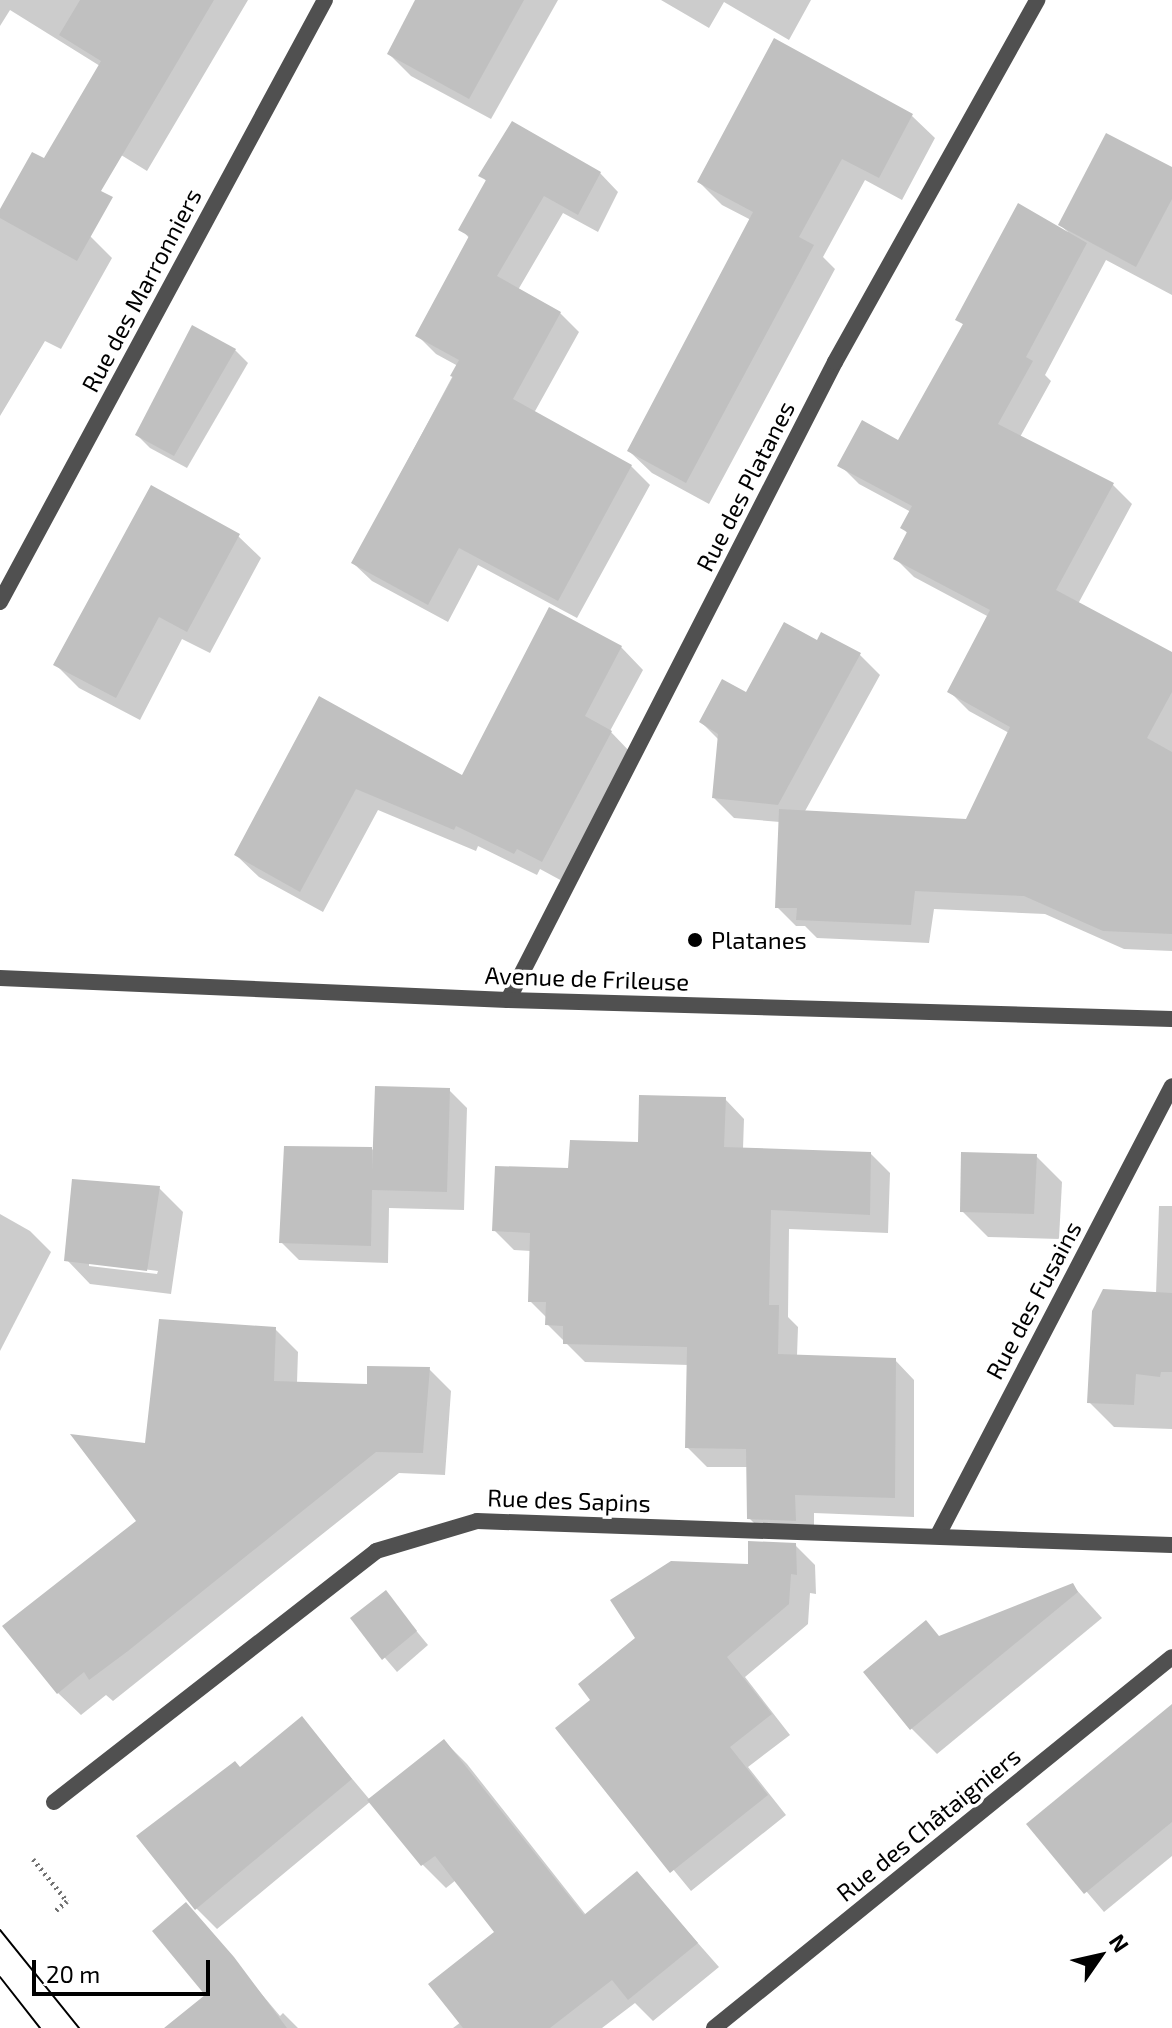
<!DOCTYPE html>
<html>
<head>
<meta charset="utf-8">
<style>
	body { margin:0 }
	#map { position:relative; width:1172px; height:2028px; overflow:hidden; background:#fff; font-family:"Exo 2",sans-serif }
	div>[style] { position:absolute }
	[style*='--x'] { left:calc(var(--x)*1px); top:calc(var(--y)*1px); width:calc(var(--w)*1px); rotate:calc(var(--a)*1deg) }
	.shadow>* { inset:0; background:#0003 }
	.building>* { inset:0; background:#c0c0c0 }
	.path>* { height:5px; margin-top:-2.5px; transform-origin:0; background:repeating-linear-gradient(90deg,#727272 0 2px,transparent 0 6px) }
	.minor>* { height:16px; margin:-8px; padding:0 8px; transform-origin:8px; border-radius:8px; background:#505050 }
	.tertiary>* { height:16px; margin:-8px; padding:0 8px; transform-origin:8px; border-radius:8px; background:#505050 }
	.tram>* { height:2px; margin:-1px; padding:0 1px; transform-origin:1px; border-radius:1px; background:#000 }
	.dots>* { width:22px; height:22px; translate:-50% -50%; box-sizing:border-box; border:4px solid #fff; border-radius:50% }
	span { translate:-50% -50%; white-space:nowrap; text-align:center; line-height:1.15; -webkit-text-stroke:7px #fff; paint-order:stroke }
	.street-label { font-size:24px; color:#000 }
	.poi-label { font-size:24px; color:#000 }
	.left { translate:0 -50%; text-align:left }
	.north { position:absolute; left:1060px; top:1916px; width:80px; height:80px; -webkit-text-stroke:6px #fff; paint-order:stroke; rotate:56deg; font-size:22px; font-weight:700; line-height:32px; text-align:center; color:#000 }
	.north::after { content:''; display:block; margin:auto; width:28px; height:36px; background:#000; clip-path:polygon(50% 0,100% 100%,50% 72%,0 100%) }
	.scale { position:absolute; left:32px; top:1960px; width:178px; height:36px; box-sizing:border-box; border:4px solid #000; border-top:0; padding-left:10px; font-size:24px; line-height:28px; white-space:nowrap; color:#000; -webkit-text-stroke:6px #fff; paint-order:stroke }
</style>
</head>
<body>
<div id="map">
	<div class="shadow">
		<i style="clip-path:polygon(0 0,248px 0,147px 171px,92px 137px,100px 66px,10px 10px,0 26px)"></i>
		<i style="clip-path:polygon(417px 0,558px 0,491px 119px,411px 76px,389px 54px)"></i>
		<i style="clip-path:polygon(661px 0,811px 0,789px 40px,724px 2px,709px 28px)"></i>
		<i style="clip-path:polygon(912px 116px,935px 138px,902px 200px,865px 180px,823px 257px,835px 269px,709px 504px,652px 473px,629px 451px,751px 220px,722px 205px,699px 182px)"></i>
		<i style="clip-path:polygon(1172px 169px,1172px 295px,1106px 260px,1045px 375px,1051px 381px,1020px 437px,1113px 485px,1132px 504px,1078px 604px,1172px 654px,1172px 951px,1124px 949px,1045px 914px,934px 909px,929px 943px,817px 938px,805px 926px,796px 926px,777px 907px,780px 822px,734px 818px,714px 798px,720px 741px,701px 722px,747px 695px,817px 643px,860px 655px,880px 675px,804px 813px,967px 821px,1009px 733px,969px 711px,950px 692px,989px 617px,914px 577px,895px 558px,908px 534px,902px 527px,911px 512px,859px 484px,840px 465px,899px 442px,964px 325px,958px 319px,1068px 232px,1060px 225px)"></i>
		<i style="clip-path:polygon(600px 173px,618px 192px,598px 232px,563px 213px,518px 290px,560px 313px,579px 332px,534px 413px,631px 466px,650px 485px,577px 618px,478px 565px,448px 622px,372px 581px,353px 563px,458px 366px,436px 354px,418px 336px,470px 239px,461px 229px,487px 182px,481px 175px)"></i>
		<i style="clip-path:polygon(0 213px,90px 236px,112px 258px,61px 349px,45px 341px,0 416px)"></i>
		<i style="clip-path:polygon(235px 350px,248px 363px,187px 468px,150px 448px,137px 435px)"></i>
		<i style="clip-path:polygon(238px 536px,261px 558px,210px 653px,182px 639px,140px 720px,79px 688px,56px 665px)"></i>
		<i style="clip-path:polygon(621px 647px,643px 670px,610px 731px,633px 755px,564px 882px,540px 869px,537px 875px,478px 846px,476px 851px,378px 810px,323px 912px,259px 877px,236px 855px,320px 699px,463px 777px)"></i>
		<i style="clip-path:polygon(449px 1090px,467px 1108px,464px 1210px,389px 1208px,388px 1263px,299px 1260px,281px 1242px,372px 1149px,375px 1152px)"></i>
		<i style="clip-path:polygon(725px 1099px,744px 1119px,743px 1149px,870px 1153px,890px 1173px,888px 1233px,789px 1229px,788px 1317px,798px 1327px,797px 1356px,895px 1360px,914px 1380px,914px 1517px,814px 1513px,814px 1540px,769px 1538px,749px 1518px,748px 1467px,707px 1467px,687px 1447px,689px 1365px,585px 1362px,547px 1324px,547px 1318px,530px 1301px,531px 1251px,514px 1250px,494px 1230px,570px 1170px,639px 1144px)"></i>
		<i style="clip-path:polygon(1036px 1156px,1062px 1182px,1059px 1239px,988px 1237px,962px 1211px)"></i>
		<i style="clip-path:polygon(evenodd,159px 1188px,183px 1212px,171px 1294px,90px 1284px,67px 1260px,159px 1188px,89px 1262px,158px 1271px,157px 1274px,89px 1266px,89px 1262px)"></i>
		<i style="clip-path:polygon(1159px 1206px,1172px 1206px,1172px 1429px,1114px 1427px,1089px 1402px,1156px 1294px)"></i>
		<i style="clip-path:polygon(0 1214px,30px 1231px,51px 1252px,0 1351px)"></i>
		<i style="clip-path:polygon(275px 1329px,298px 1352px,297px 1383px,369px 1386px,429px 1369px,451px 1391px,445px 1475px,399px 1473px,113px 1701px,106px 1695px,81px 1715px,58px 1693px,139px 1521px,146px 1446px)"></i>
		<i style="clip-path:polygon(795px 1545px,815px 1565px,816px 1594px,810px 1593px,808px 1624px,745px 1677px,790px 1735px,748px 1767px,786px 1815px,691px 1891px,558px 1729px,750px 1566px)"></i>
		<i style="clip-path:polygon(1073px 1586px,1102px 1618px,937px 1754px,911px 1728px,940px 1638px)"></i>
		<i style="clip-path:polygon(385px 1593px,428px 1645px,397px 1672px,352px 1619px)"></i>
		<i style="clip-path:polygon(1172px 1710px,1172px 1856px,1104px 1912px,1029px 1824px)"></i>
		<i style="clip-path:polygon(302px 1719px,370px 1800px,444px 1741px,467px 1764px,586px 1915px,637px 1874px,719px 1967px,653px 2021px,635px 2003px,602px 2028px,453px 2028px,461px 2022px,497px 1932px,456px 1880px,446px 1888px,423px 1865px,371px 1801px,217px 1929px,196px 1908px,241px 1769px)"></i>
		<i style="clip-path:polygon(186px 1904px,280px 2016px,283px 2013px,298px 2028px,181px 2028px,207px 1995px)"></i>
	</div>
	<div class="building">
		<i style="clip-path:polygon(80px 0,214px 0,101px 191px,113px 197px,77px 261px,0 218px,0 209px,32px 152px,44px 158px,101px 61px,59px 35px)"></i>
		<i style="clip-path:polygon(415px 0,524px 0,469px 99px,387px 54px)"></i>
		<i style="clip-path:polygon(774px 38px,913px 114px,879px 178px,842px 159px,799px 237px,814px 245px,686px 483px,627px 451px,753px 212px,697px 182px)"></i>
		<i style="clip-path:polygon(512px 121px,601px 172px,578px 215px,544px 196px,497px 276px,561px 312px,513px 399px,632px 465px,558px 601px,459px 548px,428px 605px,351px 563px,453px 377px,450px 376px,459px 360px,415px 336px,469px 236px,458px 230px,486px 180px,478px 176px)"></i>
		<i style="clip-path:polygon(1106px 133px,1172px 167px,1172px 199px,1136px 267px,1058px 225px)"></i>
		<i style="clip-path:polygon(1018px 203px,1087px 243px,1026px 357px,1033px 361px,998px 424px,1114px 483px,1056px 590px,1172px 652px,1172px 692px,1147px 738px,1172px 752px,1172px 934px,1103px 931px,1024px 896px,915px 891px,911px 925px,796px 920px,797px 908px,775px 908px,779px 809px,966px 819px,1010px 727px,947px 692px,990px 610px,893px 559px,907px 532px,900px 528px,912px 506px,837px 466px,862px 420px,898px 440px,963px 324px,955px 320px)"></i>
		<i style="clip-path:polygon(192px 325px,236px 349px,174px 456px,135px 435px)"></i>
		<i style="clip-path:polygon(151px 485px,240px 534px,187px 632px,159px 617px,116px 698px,53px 665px)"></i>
		<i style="clip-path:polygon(549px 607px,622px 646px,585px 716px,612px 731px,542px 862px,517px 849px,514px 854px,456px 826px,454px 830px,356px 789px,300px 892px,234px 855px,319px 696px,462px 775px)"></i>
		<i style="clip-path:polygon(784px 622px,817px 640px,821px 632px,861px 653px,778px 805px,712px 798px,718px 734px,699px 722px,722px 679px,746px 692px)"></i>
		<i style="clip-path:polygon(375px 1086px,450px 1088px,447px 1192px,372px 1190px,371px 1246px,279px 1243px,284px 1146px,372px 1147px,372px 1171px)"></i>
		<i style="clip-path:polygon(639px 1095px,726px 1097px,724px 1147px,871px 1152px,870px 1215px,771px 1210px,769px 1305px,779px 1305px,778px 1354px,896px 1358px,895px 1498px,795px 1495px,796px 1521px,747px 1519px,746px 1449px,685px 1448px,687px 1347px,563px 1344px,563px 1326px,545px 1325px,546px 1302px,528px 1302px,530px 1233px,492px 1231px,495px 1166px,568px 1168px,570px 1140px,638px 1142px)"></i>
		<i style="clip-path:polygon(961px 1152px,1037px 1154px,1034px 1214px,960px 1212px)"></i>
		<i style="clip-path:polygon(72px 1179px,160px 1186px,147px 1271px,64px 1261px)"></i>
		<i style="clip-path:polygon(1103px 1289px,1172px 1293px,1172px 1372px,1161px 1372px,1160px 1377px,1136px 1374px,1134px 1405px,1087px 1403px,1092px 1311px)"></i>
		<i style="clip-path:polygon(159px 1319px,276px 1327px,274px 1381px,367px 1384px,367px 1366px,430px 1367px,423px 1453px,376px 1452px,128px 1651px,89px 1680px,84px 1672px,57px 1694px,2px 1626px,136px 1521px,70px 1434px,145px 1443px)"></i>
		<i style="clip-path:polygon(748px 1541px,796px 1543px,797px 1575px,791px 1574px,789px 1604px,727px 1657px,772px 1714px,730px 1747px,768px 1795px,670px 1873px,555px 1728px,590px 1700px,578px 1684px,635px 1638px,610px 1600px,671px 1561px,748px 1564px)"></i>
		<i style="clip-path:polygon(1073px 1583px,1078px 1592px,910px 1730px,863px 1672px,926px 1620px,939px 1636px)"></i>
		<i style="clip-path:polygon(386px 1590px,417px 1631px,382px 1660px,350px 1618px)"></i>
		<i style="clip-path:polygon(1172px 1704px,1172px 1822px,1084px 1894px,1026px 1824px)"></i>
		<i style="clip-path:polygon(302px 1716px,352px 1779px,195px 1910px,136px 1836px,235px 1761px,240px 1767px)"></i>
		<i style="clip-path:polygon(444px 1739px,584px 1915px,637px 1871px,698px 1943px,628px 2000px,612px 1980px,550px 2028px,463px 2028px,428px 1984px,494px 1932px,435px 1856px,421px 1866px,367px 1800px)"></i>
		<i style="clip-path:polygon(186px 1902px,234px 1957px,287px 2028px,164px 2028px,205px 1995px,152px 1931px)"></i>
	</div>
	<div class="path">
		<i style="--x:33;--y:1859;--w:54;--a:51"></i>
		<i style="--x:67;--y:1901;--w:17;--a:140"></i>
	</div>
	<div class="minor">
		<i style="--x:0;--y:602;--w:684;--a:-61.64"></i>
		<i style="--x:508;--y:1000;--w:717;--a:-62.86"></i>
		<i style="--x:835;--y:362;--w:415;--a:-60.8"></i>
		<i style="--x:938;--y:1535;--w:506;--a:-62.47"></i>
		<i style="--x:54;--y:1802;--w:408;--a:-37.9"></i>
		<i style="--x:376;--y:1551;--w:105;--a:-16.5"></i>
		<i style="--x:477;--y:1521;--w:695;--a:1.98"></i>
		<i style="--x:714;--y:2028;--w:589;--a:-39.01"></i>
	</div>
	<div class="tertiary">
		<i style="--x:0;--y:978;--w:508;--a:2.48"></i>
		<i style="--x:508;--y:1000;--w:664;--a:1.64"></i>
	</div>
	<div class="tram">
		<i style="--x:0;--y:1930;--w:126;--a:51.1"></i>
		<i style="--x:0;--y:1977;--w:65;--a:51.9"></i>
	</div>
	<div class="dots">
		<i style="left:695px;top:940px;background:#000"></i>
	</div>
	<div class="street-label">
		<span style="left:141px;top:290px;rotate:-62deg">Rue des Marronniers</span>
		<span style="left:745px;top:486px;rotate:-63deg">Rue des Platanes</span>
		<span style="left:587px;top:978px;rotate:2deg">Avenue de Frileuse</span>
		<span style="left:1033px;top:1300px;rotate:-62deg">Rue des Fusains</span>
		<span style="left:569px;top:1500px;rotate:2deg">Rue des Sapins</span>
		<span style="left:928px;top:1824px;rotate:-39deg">Rue des Châtaigniers</span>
	</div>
	<div class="poi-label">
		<span class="left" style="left:711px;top:940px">Platanes</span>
	</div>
	<div class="north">N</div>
	<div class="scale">20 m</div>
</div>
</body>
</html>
